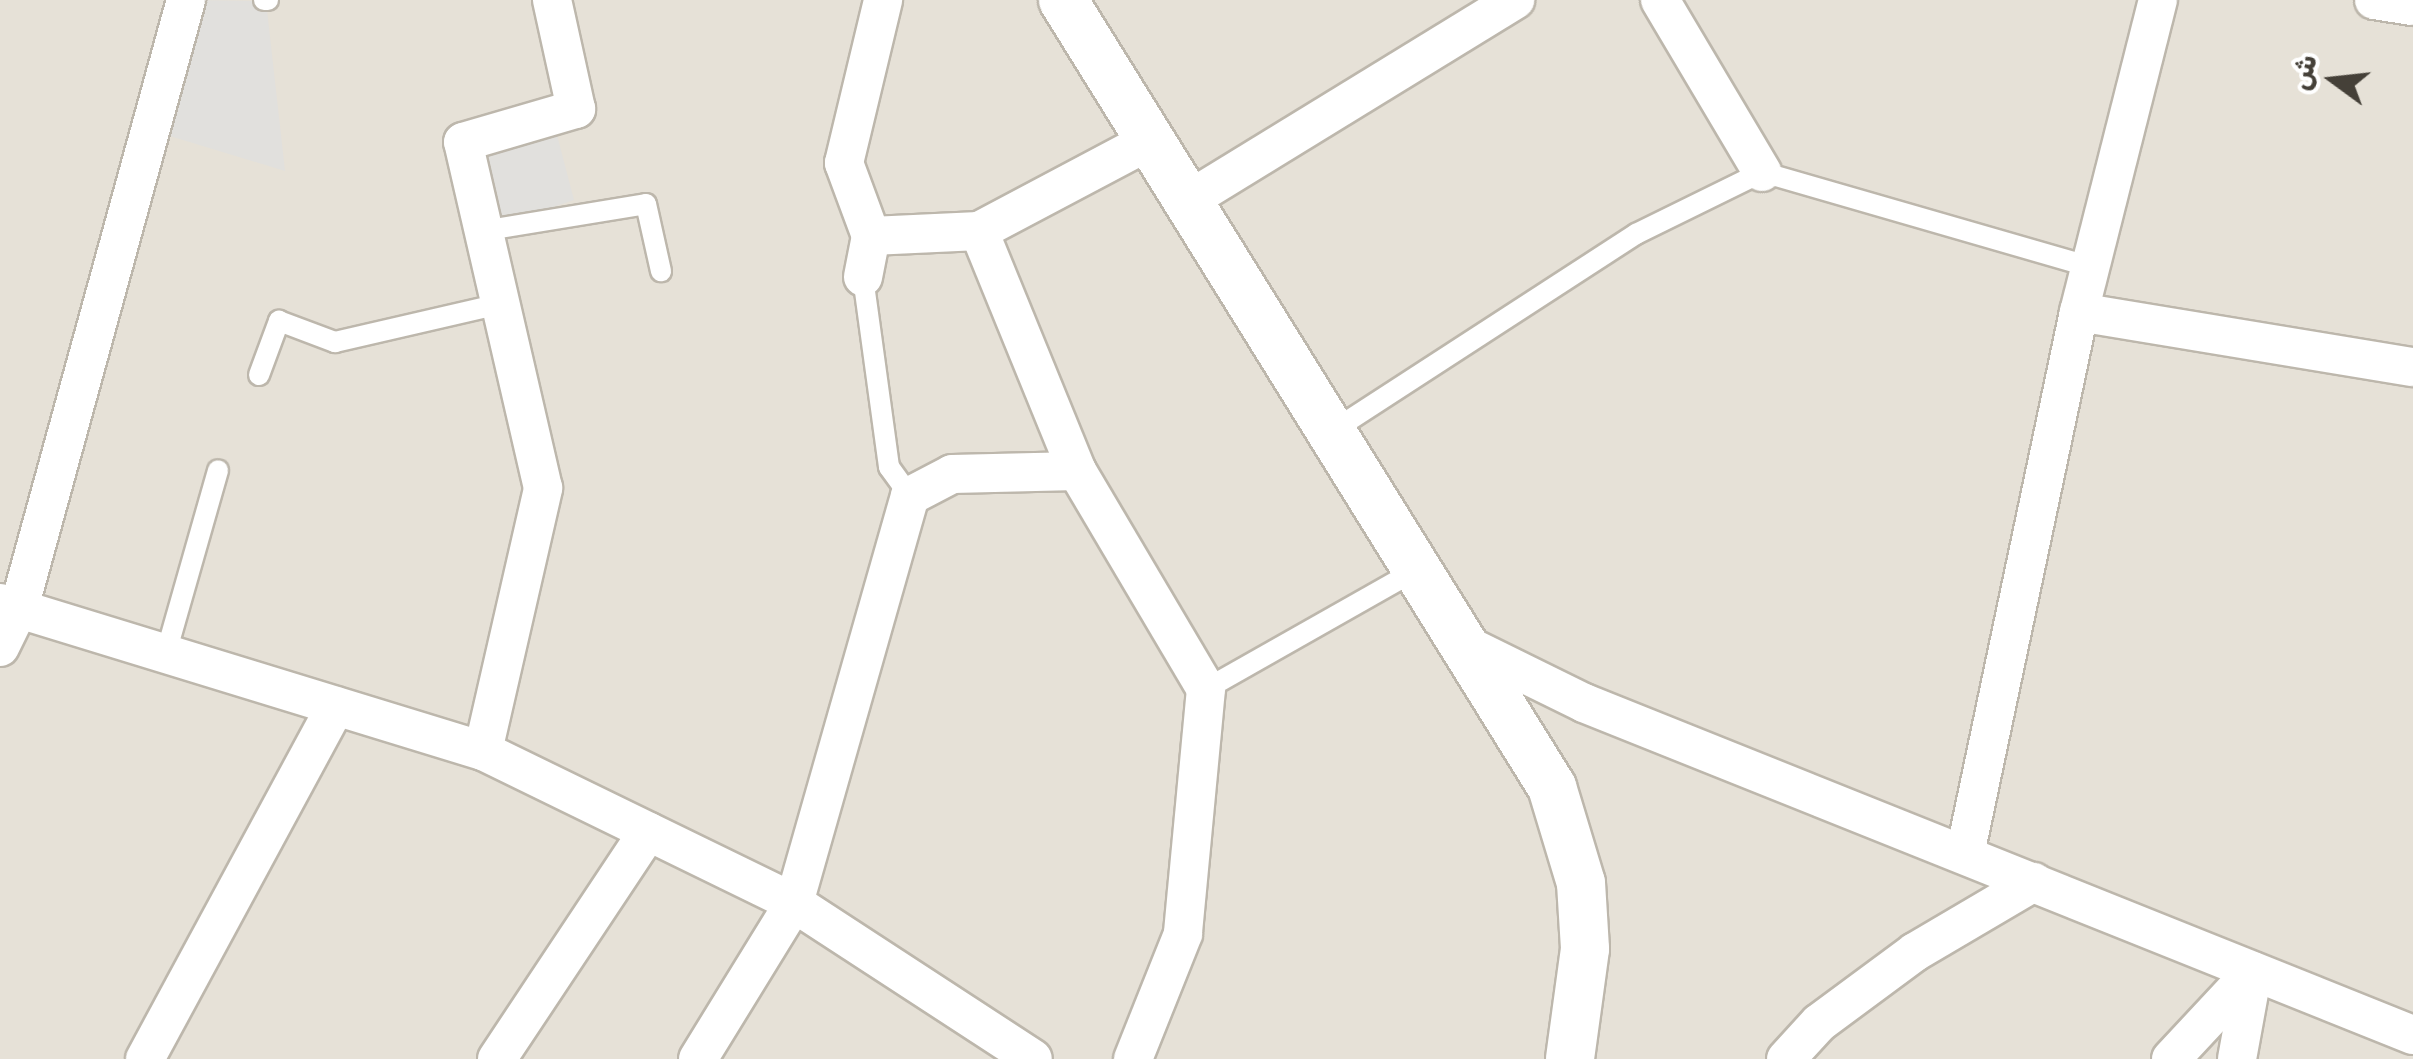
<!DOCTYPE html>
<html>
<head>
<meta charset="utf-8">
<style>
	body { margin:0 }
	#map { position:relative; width:2413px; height:1059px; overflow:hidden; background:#f2f0e9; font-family:Rubik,Vazirmatn,sans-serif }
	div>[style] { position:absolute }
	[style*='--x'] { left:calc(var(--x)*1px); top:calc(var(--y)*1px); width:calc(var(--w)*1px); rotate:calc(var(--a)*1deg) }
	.residential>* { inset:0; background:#e6e1d7 }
	.parking>* { inset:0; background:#e1e0dd }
	.roads { filter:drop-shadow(2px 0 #bdb7ac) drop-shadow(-2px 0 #bdb7ac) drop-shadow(0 2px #bdb7ac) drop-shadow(0 -2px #bdb7ac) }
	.service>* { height:20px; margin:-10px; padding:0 10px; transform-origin:10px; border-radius:10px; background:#fff }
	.minor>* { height:38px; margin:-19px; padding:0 19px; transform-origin:19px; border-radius:19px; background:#fff }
	.tertiary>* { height:48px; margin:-24px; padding:0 24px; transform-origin:24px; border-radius:24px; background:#fff }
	span { translate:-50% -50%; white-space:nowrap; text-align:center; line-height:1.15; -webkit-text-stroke:10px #fff; paint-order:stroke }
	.north { position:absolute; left:2283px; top:30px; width:100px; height:100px; -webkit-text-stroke:8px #fff; paint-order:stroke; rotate:285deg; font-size:28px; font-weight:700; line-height:40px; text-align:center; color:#454038 }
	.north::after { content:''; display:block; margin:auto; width:35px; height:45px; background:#454038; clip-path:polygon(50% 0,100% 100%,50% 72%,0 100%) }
</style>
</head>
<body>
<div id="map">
	<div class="residential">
		<i style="clip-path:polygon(0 0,2413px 0,2413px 1059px,0 1059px)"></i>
	</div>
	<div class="parking">
		<i style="clip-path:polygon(186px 0,266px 1px,285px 171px,150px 130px)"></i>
		<i style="clip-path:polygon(552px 116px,574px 200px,482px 231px,463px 142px)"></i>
	</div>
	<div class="roads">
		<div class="service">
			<i style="--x:264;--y:0;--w:4;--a:0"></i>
			<i style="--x:482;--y:231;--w:166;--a:-9.3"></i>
			<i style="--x:646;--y:204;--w:69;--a:77.4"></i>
			<i style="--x:863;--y:277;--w:192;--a:82.2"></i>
			<i style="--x:889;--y:467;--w:36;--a:54"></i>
			<i style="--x:259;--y:375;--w:58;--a:-69.7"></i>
			<i style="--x:279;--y:321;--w:60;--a:20.6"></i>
			<i style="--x:335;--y:342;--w:169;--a:-13"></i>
			<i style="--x:1331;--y:432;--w:364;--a:-33"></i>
			<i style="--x:1636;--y:234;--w:140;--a:-26.2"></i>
			<i style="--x:1762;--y:172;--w:342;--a:16.1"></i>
			<i style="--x:166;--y:653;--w:190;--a:-74.1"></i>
			<i style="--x:1206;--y:689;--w:241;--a:-29.5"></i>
		</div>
		<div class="minor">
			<i style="--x:1660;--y:0;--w:200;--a:59.3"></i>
			<i style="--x:2374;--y:0;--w:39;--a:9"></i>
			<i style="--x:1187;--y:201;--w:385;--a:-31.5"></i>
			<i style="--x:979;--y:231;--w:259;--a:67.8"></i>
			<i style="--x:871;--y:236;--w:108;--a:-2.7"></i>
			<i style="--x:979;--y:231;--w:192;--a:-27.9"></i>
			<i style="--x:863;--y:277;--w:42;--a:-79"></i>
			<i style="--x:871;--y:236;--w:78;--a:-110.3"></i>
			<i style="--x:844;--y:163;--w:168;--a:-76.5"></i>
			<i style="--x:2079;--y:312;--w:338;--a:9.4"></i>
			<i style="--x:0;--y:603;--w:505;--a:17.04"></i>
			<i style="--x:483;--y:751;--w:346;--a:26"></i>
			<i style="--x:794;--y:903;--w:285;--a:33.1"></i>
			<i style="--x:1460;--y:642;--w:138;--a:26.2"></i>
			<i style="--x:1584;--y:703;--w:893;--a:21.83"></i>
			<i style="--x:0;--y:647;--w:43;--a:-64"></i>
			<i style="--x:19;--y:608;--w:631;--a:-74.64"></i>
			<i style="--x:483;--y:751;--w:270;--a:-77.1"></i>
			<i style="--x:543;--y:488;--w:355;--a:-103"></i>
			<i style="--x:463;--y:142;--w:118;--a:-16.3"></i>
			<i style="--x:576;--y:109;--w:112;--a:-102.4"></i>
			<i style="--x:1965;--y:854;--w:554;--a:-78.12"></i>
			<i style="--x:2079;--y:312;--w:322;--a:-75.8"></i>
			<i style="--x:145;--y:1059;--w:401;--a:-61.6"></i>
			<i style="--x:497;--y:1059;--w:273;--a:-56.4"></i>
			<i style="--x:698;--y:1059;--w:183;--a:-58.4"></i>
			<i style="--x:794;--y:903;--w:423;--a:-74.1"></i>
			<i style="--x:910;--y:496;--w:47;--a:-27.6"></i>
			<i style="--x:952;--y:474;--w:125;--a:-1.4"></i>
			<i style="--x:1077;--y:471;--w:253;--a:59.4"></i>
			<i style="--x:1206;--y:689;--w:246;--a:95.4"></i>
			<i style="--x:1183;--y:934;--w:135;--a:111.8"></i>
			<i style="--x:1786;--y:1059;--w:49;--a:-47.5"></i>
			<i style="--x:1819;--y:1023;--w:119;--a:-36.5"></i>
			<i style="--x:1915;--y:952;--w:138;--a:-30.5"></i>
			<i style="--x:2171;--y:1059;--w:120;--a:-47"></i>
			<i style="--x:2237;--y:1059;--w:89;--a:-79.7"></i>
		</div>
		<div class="tertiary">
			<i style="--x:1063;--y:0;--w:927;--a:58.15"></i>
			<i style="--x:1552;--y:787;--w:100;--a:73.2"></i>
			<i style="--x:1581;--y:883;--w:66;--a:86.5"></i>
			<i style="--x:1585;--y:949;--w:111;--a:97.8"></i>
		</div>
	</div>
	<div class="north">ش</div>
</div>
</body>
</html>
